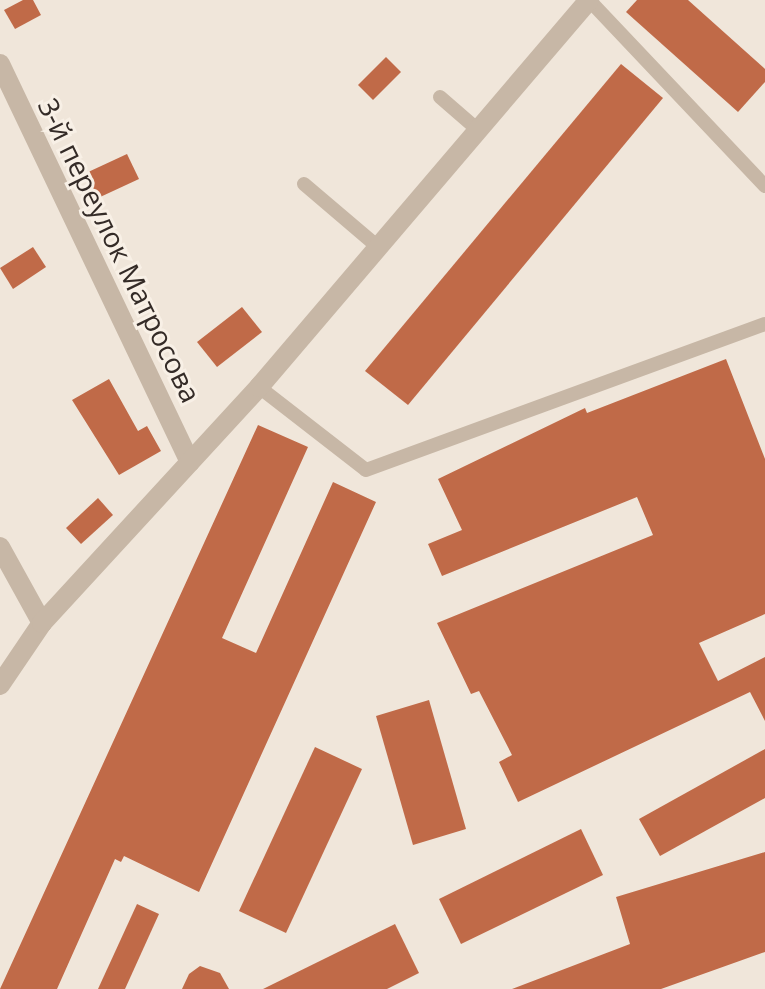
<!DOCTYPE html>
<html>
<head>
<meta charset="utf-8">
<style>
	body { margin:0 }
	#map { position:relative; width:765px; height:989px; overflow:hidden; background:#f0e6da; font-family:"Open Sans",sans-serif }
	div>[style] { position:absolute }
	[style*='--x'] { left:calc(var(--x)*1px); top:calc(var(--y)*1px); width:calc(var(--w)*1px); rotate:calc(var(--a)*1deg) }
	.building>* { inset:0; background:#c06a48 }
	.service>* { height:14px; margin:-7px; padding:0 7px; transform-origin:7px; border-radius:7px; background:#c7b7a6 }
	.minor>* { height:20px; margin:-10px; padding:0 10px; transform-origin:10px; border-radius:10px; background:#c7b7a6 }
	span { translate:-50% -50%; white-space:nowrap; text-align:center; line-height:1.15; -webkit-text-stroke:6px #f8f0e6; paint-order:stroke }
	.street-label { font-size:28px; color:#342b27 }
</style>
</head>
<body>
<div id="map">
	<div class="building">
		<i style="clip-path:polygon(23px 0,33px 0,41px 15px,15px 29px,4px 10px)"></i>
		<i style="clip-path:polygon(637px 0,688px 0,765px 69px,765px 82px,738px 112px,626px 12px)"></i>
		<i style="clip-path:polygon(386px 57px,401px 72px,373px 100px,358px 85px)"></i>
		<i style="clip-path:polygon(621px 64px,663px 98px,408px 405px,365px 371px)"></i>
		<i style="clip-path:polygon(127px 154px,139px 179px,98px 198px,86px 173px)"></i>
		<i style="clip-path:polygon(33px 247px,46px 267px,13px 289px,0 268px)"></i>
		<i style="clip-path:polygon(242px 307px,262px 332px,217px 367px,197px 342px)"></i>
		<i style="clip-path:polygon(726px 359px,765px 459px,765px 614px,699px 643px,718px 681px,765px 657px,765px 721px,750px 692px,518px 802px,499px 762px,512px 755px,479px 691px,471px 694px,437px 623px,653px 535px,637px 497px,442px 576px,428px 544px,462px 530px,438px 479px,585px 408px,587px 413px)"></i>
		<i style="clip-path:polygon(109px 379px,138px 431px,147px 426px,161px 451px,119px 475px,72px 400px)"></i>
		<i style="clip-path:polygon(258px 425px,308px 447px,222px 638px,256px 653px,333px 482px,376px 502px,199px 892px,124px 856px,121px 862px,115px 859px,57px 989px,0 989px)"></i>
		<i style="clip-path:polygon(98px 498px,113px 515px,81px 544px,66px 528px)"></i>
		<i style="clip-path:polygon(429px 700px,466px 829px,413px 845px,376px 716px)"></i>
		<i style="clip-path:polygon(315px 747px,362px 769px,286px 933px,239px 911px)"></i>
		<i style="clip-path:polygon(765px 749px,765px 798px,660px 856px,639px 819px)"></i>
		<i style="clip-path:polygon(581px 829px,603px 875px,461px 944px,439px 899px)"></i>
		<i style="clip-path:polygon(765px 852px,765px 952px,661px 989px,512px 989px,630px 944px,616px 897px)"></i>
		<i style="clip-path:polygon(137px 904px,159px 914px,125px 989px,98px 989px)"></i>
		<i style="clip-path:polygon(395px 924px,419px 973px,387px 989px,263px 989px)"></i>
		<i style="clip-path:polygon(200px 966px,220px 973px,229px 989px,182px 989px,189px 974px)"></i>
	</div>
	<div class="service">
		<i style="--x:589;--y:0;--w:256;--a:46.6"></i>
		<i style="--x:440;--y:97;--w:50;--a:41"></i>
		<i style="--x:304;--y:184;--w:97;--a:40.4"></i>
		<i style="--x:259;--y:387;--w:135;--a:37.8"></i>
		<i style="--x:366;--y:470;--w:425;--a:-20.1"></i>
	</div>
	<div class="minor">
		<i style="--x:0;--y:64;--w:441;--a:64.5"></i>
		<i style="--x:0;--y:547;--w:87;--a:61.1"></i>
		<i style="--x:0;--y:685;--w:75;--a:-55.9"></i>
		<i style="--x:42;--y:623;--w:321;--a:-47.4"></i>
		<i style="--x:259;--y:387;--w:509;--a:-49.55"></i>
	</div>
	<div class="street-label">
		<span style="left:120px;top:250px;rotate:64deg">3-й переулок Матросова</span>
	</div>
</div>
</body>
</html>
